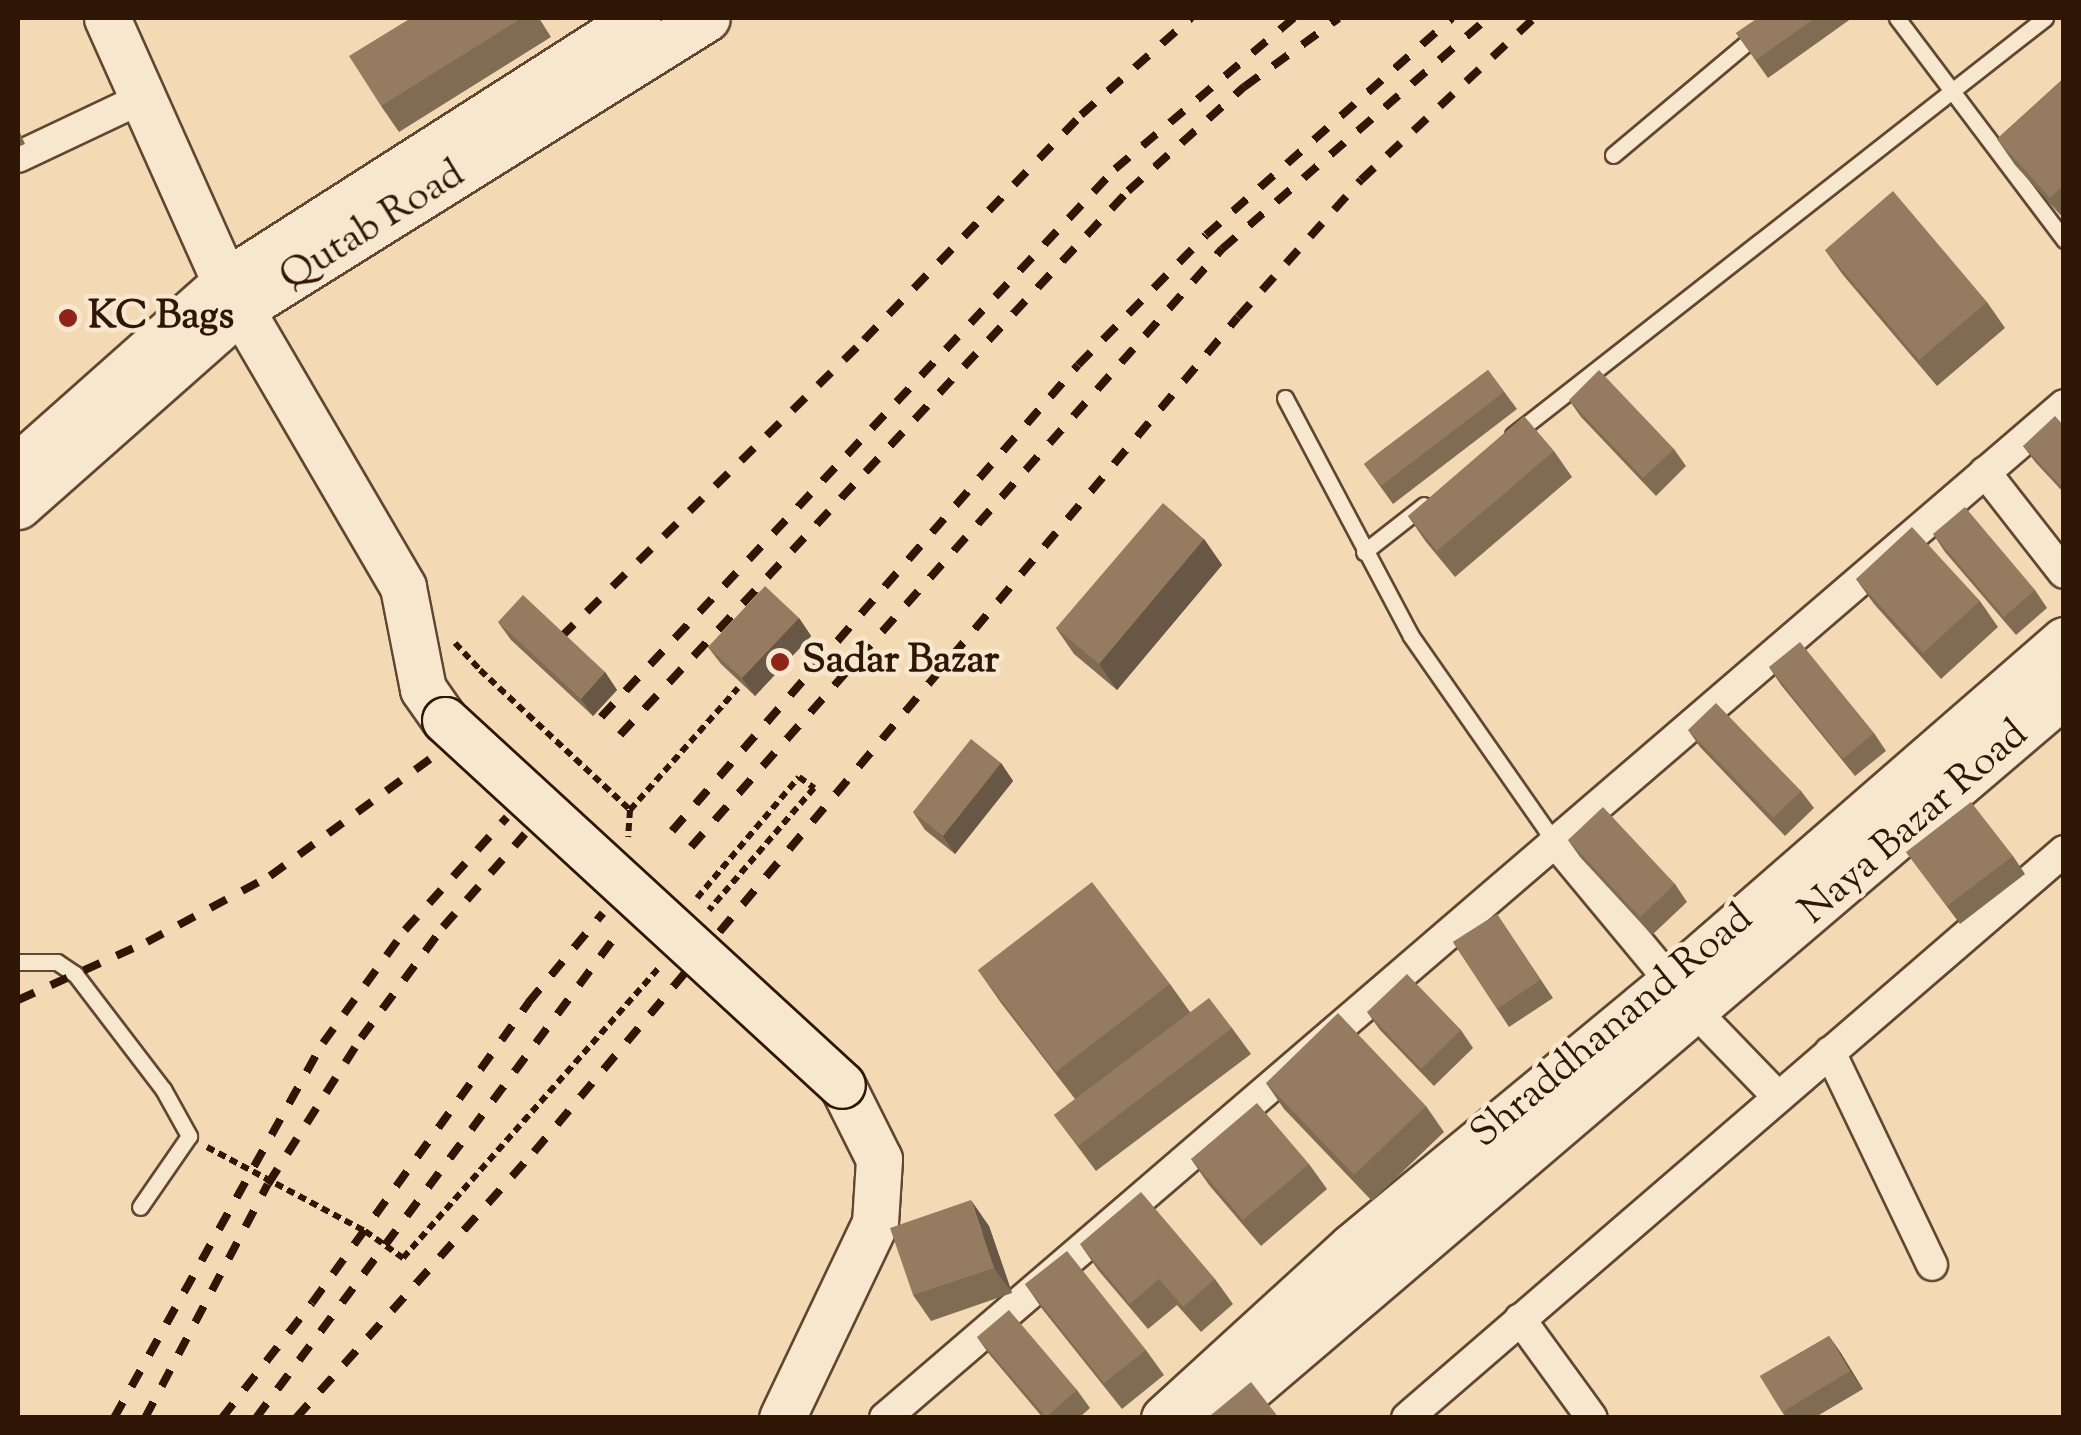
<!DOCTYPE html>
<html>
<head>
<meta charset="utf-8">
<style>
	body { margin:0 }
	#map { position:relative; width:2081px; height:1435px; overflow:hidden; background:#f3dab5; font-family:"Sorts Mill Goudy",serif }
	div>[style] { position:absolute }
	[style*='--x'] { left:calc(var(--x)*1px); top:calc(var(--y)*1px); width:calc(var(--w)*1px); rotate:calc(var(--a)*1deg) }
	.path>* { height:6px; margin-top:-3px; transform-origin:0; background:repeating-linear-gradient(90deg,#301605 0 8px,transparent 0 13px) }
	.roads { filter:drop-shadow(2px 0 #614731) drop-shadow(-2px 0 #614731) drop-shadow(0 2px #614731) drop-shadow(0 -2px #614731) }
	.lane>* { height:15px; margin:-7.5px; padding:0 7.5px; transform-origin:7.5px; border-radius:7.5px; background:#f7e7cf }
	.street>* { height:30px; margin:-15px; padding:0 15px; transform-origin:15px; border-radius:15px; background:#f7e7cf }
	.secondary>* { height:45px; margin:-22.5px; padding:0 22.5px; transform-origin:22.5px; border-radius:22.5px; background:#f7e7cf }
	.rail>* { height:8px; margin-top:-4px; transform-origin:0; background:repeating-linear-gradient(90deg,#301605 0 18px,transparent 0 36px) }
	.path-bridge>* { height:6px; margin-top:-3px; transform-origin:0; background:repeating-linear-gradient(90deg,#301605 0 8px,transparent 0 13px) }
	.bridges { filter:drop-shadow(2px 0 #301605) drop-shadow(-2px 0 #301605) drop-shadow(0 2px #301605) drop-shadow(0 -2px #301605) }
	.secondary-bridge>* { height:45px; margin:-22.5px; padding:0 22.5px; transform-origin:22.5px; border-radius:22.5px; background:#f7e7cf }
	.wall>* { inset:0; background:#806b53 }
	.shaded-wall>* { inset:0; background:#685744 }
	.building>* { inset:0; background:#957c61 }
	.dots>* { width:28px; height:28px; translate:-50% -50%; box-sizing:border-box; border:5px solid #f7e7cf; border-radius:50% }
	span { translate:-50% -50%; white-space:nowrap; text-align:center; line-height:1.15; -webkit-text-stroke:9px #f7e7cf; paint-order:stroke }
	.street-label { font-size:40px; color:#301605 }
	.poi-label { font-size:40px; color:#301605; font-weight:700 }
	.left { translate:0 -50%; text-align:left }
	.frame { position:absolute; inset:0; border:20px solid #301605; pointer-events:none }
</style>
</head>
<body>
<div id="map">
	<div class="path">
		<i style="--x:455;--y:643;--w:37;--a:47"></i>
		<i style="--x:630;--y:810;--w:163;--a:-48.5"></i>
		<i style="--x:697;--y:898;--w:158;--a:-49.9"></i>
		<i style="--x:799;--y:777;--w:19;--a:36"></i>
		<i style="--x:814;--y:788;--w:161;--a:130.7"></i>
		<i style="--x:207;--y:1147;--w:179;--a:28"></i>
		<i style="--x:365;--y:1231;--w:47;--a:35.4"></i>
		<i style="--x:403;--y:1258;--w:387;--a:-48.6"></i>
	</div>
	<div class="roads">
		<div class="lane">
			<i style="--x:1897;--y:18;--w:278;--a:53"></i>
			<i style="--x:1613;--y:155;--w:213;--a:-40"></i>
			<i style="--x:1285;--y:398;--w:269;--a:62.1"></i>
			<i style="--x:1411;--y:636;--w:250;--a:55.1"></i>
			<i style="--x:1513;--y:435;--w:676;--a:-38.09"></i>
			<i style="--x:1364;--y:552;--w:76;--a:-38.1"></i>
			<i style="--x:18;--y:962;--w:39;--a:0"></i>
			<i style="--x:57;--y:962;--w:22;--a:34"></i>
			<i style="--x:75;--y:974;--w:145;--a:52.6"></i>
			<i style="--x:163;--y:1089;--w:54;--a:61"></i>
			<i style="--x:189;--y:1136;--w:86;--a:124.6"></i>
		</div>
		<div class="street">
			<i style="--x:18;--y:157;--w:138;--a:-25.3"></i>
			<i style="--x:1985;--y:472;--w:128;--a:52"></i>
			<i style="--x:1554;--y:841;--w:224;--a:50.3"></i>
			<i style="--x:1697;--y:1013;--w:117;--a:46"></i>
			<i style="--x:1830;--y:1052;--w:236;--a:64.4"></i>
			<i style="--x:1520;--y:1319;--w:122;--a:54"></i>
			<i style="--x:885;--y:1418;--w:1554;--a:-40.67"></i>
			<i style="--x:1407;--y:1418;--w:868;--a:-40.79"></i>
		</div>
		<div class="secondary">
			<i style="--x:107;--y:18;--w:289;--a:65.9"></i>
			<i style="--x:225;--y:282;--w:353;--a:59.7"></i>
			<i style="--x:403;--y:587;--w:104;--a:78.9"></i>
			<i style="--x:423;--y:689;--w:38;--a:55"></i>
			<i style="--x:18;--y:466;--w:277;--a:-41.6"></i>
			<i style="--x:225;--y:282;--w:490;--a:-32.6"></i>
			<i style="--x:18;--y:506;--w:298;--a:-41.5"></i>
			<i style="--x:241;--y:309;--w:549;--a:-31.98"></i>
			<i style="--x:782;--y:1418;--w:216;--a:-64.5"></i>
			<i style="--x:875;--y:1223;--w:64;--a:-86.4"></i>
			<i style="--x:879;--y:1159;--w:83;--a:-116.6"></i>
			<i style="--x:1164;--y:1418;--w:253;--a:-42.4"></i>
			<i style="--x:1351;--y:1247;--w:415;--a:-39.6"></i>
			<i style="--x:1671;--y:982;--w:521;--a:-41.03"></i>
			<i style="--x:1215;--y:1418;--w:1116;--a:-40.46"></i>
		</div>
	</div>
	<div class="rail">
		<i style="--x:561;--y:637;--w:424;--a:-44.4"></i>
		<i style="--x:864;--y:340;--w:313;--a:-46"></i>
		<i style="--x:1081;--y:115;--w:147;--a:-41.4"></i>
		<i style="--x:601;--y:717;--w:751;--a:-46.83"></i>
		<i style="--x:1115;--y:169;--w:234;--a:-40.2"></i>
		<i style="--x:620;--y:735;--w:744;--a:-46.96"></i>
		<i style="--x:1128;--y:191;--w:156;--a:-41.9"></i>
		<i style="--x:1244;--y:87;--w:117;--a:-36"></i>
		<i style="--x:672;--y:831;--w:618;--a:-48.94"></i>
		<i style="--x:1078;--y:365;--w:182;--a:-45.4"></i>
		<i style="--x:1206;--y:235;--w:328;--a:-41.4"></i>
		<i style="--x:691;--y:847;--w:800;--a:-48.4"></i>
		<i style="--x:1222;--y:249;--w:352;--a:-41"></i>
		<i style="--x:18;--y:1000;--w:141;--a:-24.2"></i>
		<i style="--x:147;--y:942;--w:140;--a:-28.2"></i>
		<i style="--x:270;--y:876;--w:208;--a:-36.2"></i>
		<i style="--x:114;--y:1418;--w:429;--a:-60.9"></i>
		<i style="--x:323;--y:1043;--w:140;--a:-54"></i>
		<i style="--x:405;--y:930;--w:152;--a:-47.9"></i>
		<i style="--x:145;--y:1418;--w:264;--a:-62.3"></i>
		<i style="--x:268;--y:1184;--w:173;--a:-57.5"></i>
		<i style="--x:361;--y:1038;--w:138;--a:-53.5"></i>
		<i style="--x:443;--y:927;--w:124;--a:-48.6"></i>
		<i style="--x:222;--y:1418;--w:146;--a:-52"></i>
		<i style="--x:312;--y:1303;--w:370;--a:-54.2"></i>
		<i style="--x:528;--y:1003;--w:117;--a:-50.2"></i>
		<i style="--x:256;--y:1418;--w:610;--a:-53.26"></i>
		<i style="--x:296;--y:1418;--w:357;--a:-48.2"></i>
		<i style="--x:534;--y:1152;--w:1092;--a:-49.87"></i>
		<i style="--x:1238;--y:317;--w:184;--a:-48.1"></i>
		<i style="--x:1361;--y:180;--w:237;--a:-43.1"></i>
	</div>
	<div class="path-bridge">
		<i style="--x:480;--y:670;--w:205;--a:43"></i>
		<i style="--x:630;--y:810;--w:27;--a:94"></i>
	</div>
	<div class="bridges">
		<div class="secondary-bridge">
			<i style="--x:445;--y:720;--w:539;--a:42.6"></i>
		</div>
	</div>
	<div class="wall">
		<i style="clip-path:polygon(411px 18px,539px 18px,551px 37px,399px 132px,381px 106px)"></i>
		<i style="clip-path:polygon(1758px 18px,1852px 18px,1768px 78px,1736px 33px)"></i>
		<i style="clip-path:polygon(2064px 78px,2064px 219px,2015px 165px,1997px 139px)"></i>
		<i style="clip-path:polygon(18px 128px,25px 144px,18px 147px)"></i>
		<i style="clip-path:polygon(1825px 250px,1987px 302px,2005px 328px,1937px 386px,1843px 275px)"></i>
		<i style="clip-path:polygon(1488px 370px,1517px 409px,1393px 504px,1364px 464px)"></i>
		<i style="clip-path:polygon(1569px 400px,1674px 449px,1686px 466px,1656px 496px,1581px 417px)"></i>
		<i style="clip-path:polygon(2064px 426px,2064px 493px,2036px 463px,2023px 446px)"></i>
		<i style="clip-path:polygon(1554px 451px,1572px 477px,1455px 577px,1426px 542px,1408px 516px)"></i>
		<i style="clip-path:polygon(1933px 534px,2035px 590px,2047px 608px,2016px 635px,1945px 552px)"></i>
		<i style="clip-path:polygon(1204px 539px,1222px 565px,1117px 690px,1074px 654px,1056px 628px)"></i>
		<i style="clip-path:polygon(1856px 579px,1980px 601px,1998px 627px,1941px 679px,1874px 604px)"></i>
		<i style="clip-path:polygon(799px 618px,811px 636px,755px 696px,721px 664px,708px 647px)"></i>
		<i style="clip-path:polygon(498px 622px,605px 672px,617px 690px,593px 716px,511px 640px)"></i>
		<i style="clip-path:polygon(1769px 667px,1874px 733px,1886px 751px,1855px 776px,1781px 685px)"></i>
		<i style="clip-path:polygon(1688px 730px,1801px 791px,1814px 808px,1785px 836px,1700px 747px)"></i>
		<i style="clip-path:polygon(1001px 763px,1013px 781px,955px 854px,925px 830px,913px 812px)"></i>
		<i style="clip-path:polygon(1568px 840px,1675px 884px,1687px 902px,1652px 935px,1580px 857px)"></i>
		<i style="clip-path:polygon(1906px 852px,2013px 856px,2025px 874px,1960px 924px)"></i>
		<i style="clip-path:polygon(1497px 914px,1553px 998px,1509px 1027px,1453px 942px)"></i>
		<i style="clip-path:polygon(978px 970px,1170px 984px,1190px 1012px,1232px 1028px,1251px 1054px,1096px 1171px,1054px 1115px,1075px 1099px,1001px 1003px)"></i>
		<i style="clip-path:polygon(1367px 1012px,1461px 1030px,1473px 1048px,1434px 1086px,1380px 1030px)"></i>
		<i style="clip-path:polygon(1266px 1083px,1426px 1106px,1444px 1132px,1372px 1201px,1284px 1109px)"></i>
		<i style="clip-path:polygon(1191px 1159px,1309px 1164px,1327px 1189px,1261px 1246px,1209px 1185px)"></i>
		<i style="clip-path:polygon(989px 1226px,1012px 1293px,931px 1321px,913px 1295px)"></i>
		<i style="clip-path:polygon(1080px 1244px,1215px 1279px,1233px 1304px,1201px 1332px,1177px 1305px,1148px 1329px,1098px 1270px)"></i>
		<i style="clip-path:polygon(1025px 1284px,1146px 1350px,1164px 1375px,1122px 1409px,1043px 1310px)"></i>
		<i style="clip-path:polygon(1829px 1336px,1863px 1389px,1814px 1418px,1786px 1418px,1760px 1376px)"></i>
		<i style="clip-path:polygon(977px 1337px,1077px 1390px,1090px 1408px,1079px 1418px,1043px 1418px,989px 1354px)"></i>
	</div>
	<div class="shaded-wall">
		<i style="clip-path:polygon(1204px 539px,1222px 565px,1117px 690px,1099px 664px)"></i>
		<i style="clip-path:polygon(799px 618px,811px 636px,755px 696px,742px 678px)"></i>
		<i style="clip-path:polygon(605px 672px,617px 690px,593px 716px,581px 699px)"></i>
		<i style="clip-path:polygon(1001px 763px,1013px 781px,955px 854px,943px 836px)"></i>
		<i style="clip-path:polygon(971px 1200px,989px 1226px,1012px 1293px,994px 1268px)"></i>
		<i style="clip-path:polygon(1829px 1336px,1841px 1353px,1863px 1389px,1850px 1371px)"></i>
	</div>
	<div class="building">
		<i style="clip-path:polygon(411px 18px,522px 18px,381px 106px,349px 56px)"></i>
		<i style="clip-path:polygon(1758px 18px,1815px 18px,1756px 60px,1736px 33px)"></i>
		<i style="clip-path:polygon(2064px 78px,2064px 185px,2050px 198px,1997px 139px)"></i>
		<i style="clip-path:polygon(1893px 191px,1987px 302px,1919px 360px,1825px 250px)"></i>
		<i style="clip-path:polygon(1488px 370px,1504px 392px,1381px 486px,1364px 464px)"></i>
		<i style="clip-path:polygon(1599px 370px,1674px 449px,1643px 478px,1569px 400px)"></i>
		<i style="clip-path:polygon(1524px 416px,1554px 451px,1437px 551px,1408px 516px)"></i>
		<i style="clip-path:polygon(2055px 416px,2064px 426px,2064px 489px,2023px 446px)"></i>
		<i style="clip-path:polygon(1163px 503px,1204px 539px,1099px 664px,1056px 628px)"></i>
		<i style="clip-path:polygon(1965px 507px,2035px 590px,2004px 617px,1933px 534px)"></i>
		<i style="clip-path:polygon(1912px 527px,1980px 601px,1923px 653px,1856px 579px)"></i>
		<i style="clip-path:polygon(765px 586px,799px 618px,742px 678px,708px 647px)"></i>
		<i style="clip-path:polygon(523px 595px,605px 672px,581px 699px,498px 622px)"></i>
		<i style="clip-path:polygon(1800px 642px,1874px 733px,1843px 759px,1769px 667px)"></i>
		<i style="clip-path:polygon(1716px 703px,1801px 791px,1773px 818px,1688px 730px)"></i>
		<i style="clip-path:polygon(971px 739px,1001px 763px,943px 836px,913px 812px)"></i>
		<i style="clip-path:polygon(1971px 802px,2013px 856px,1947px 906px,1906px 852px)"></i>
		<i style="clip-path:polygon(1603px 807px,1675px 884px,1640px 917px,1568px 840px)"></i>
		<i style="clip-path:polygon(1092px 882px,1170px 984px,1056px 1072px,978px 970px)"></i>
		<i style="clip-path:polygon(1497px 914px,1540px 980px,1497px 1009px,1453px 942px)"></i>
		<i style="clip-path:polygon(1407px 974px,1461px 1030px,1421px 1069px,1367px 1012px)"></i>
		<i style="clip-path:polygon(1209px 998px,1232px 1028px,1078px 1146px,1054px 1115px)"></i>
		<i style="clip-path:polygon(1338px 1013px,1426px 1106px,1354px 1175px,1266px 1083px)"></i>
		<i style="clip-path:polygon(1257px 1103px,1309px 1164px,1243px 1220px,1191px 1159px)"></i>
		<i style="clip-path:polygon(1141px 1192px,1215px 1279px,1183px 1307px,1159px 1279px,1130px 1304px,1080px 1244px)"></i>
		<i style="clip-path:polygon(971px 1200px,994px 1268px,913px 1295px,890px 1228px)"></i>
		<i style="clip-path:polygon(1067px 1251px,1146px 1350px,1104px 1383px,1025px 1284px)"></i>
		<i style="clip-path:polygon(1009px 1310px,1077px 1390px,1046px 1417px,977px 1337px)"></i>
		<i style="clip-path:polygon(1829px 1336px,1850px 1371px,1782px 1412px,1760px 1376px)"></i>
		<i style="clip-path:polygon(1251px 1382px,1279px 1418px,1213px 1418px,1211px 1415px)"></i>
	</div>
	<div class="dots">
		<i style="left:68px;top:318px;background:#8f2418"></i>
		<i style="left:780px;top:662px;background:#8f2418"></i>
	</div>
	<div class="street-label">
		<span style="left:373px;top:227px;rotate:-32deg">Qutab Road</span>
		<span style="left:1915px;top:824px;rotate:-41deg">Naya Bazar Road</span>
		<span style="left:1613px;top:1028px;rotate:-40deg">Shraddhanand Road</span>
	</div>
	<div class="poi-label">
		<span class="left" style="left:88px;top:318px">KC Bags</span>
		<span class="left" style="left:802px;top:662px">Sadar Bazar</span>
	</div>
	<div class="frame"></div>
</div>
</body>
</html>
